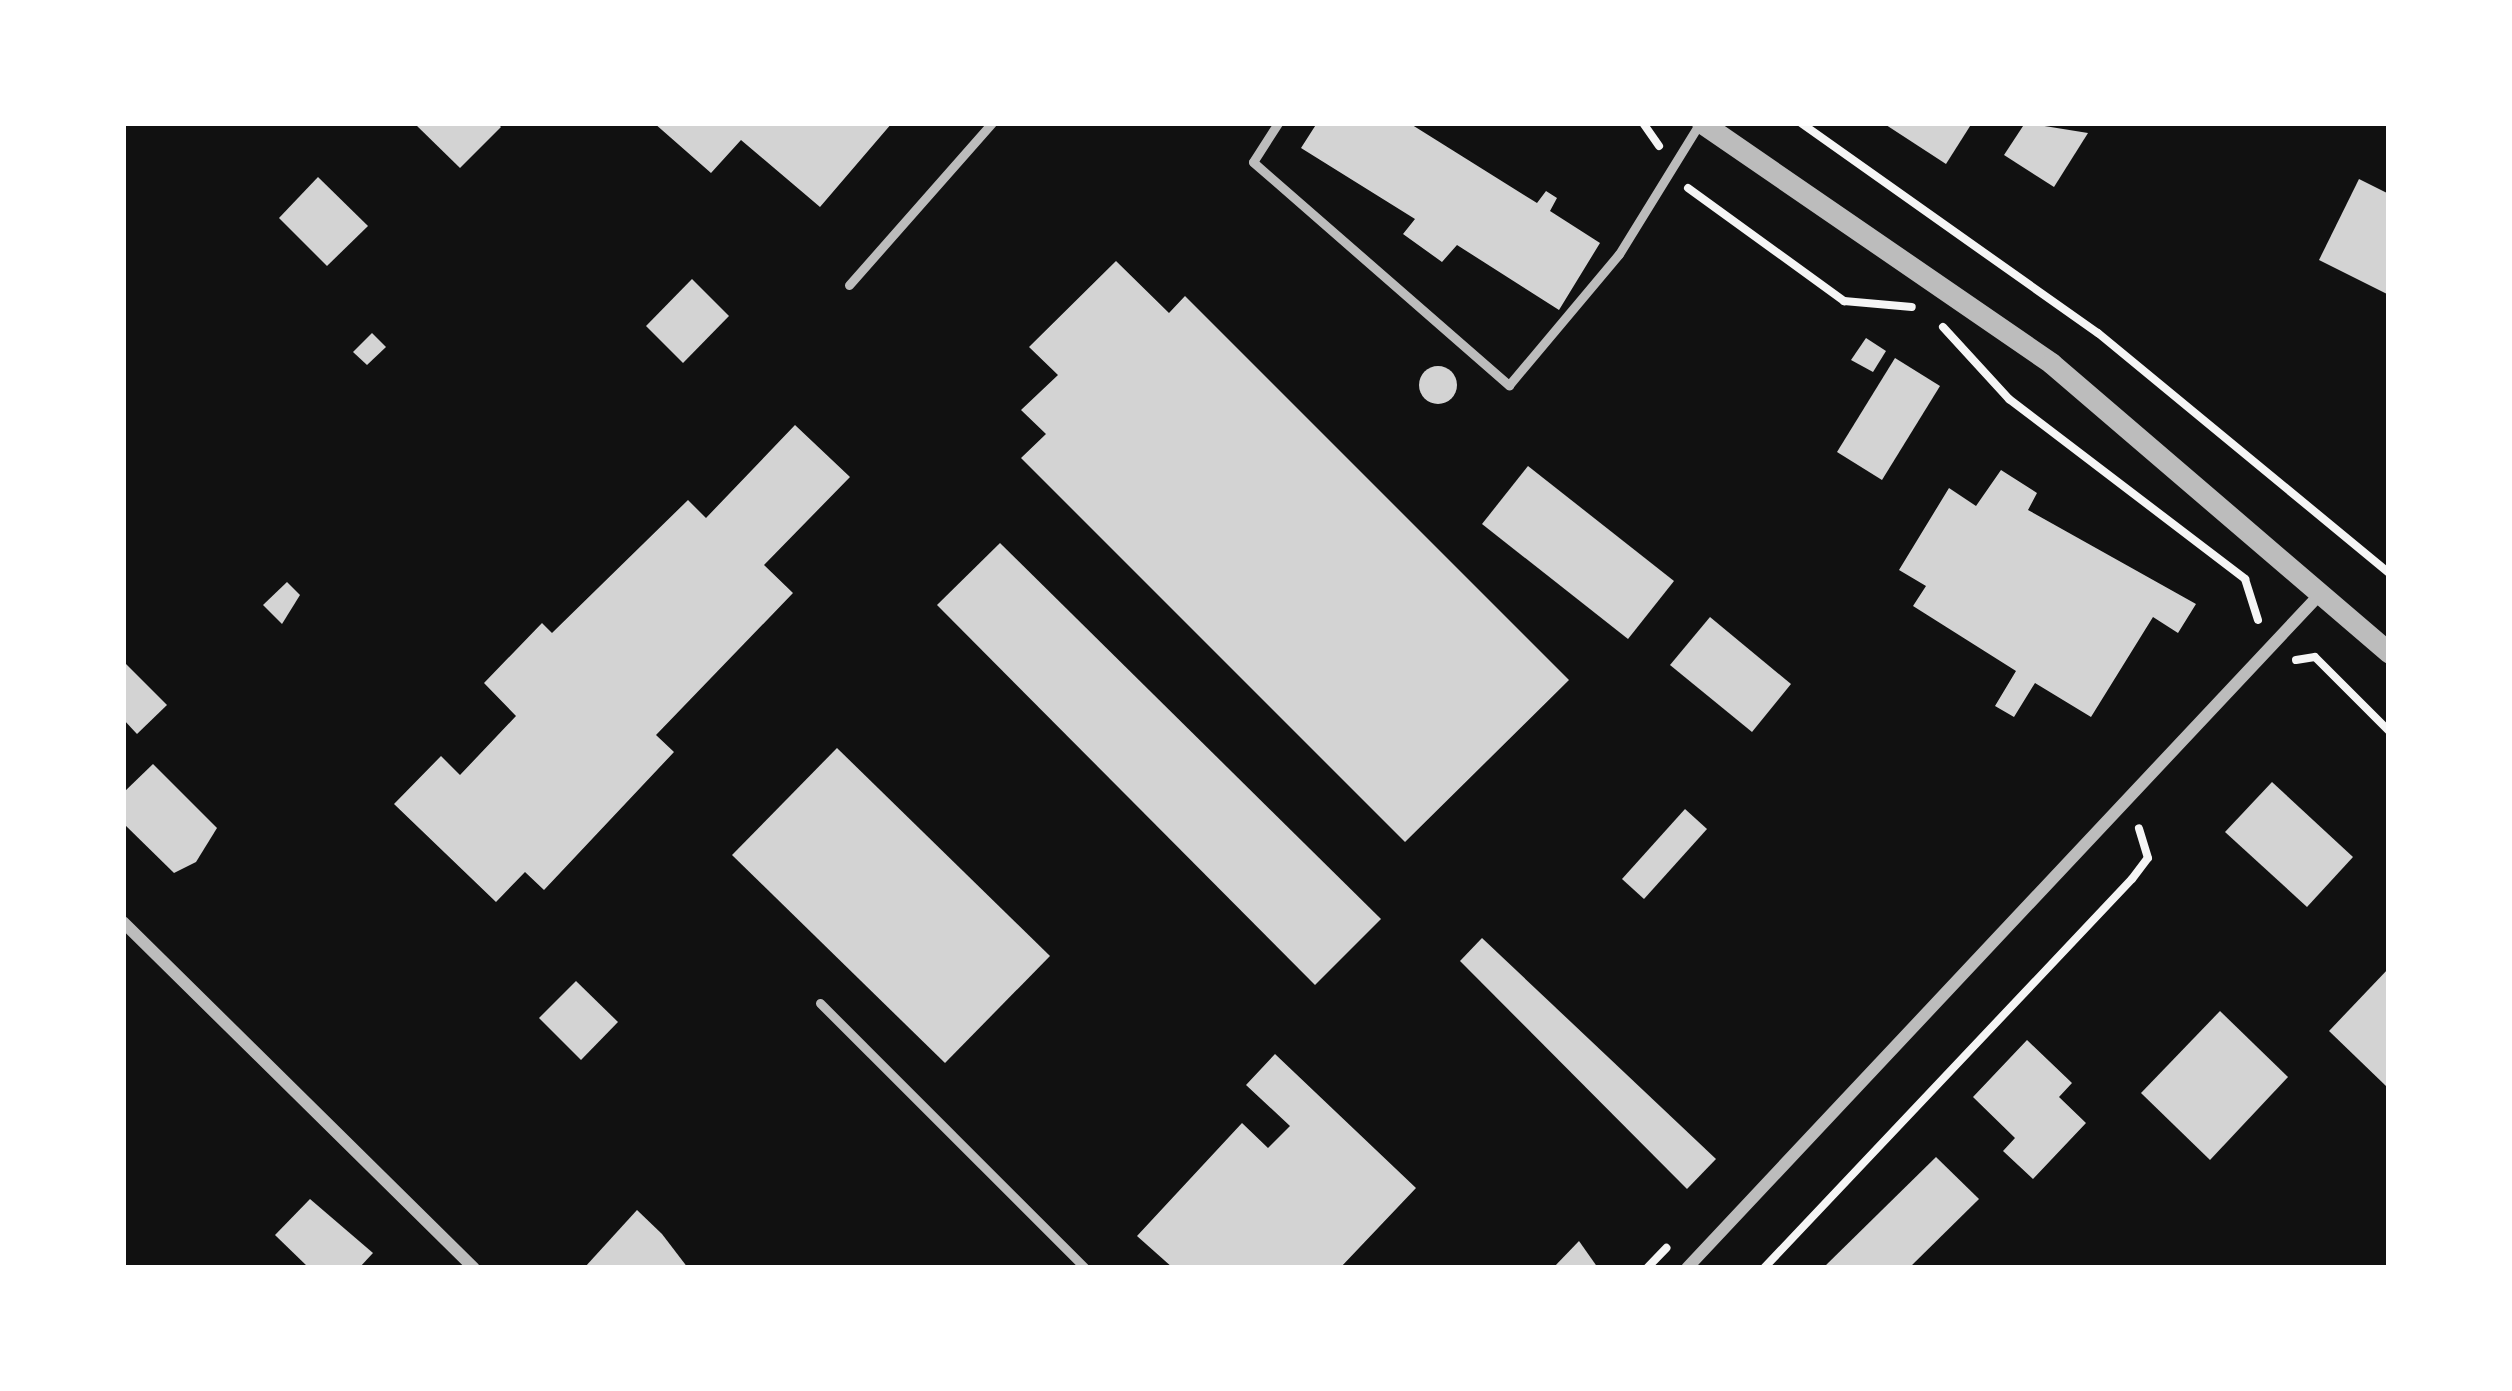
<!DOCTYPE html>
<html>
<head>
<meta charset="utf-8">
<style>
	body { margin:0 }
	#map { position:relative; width:2512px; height:1391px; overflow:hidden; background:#111; font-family:Figtree,sans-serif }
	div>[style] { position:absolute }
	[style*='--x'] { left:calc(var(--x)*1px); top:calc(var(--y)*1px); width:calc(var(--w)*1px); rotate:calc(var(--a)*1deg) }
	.building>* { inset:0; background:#d3d3d3 }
	.round { border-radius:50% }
	.path>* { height:8px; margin:-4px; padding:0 4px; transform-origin:4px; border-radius:4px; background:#f5f5f5 }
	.service>* { height:9px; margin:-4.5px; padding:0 4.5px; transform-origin:4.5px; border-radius:4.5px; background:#bcbcbc }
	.minor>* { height:12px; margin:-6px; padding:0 6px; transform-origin:6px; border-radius:6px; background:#bcbcbc }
	.tertiary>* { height:21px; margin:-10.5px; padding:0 10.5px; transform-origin:10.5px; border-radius:10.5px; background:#bcbcbc }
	span { translate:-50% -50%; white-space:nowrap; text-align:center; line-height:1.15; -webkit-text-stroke:12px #fff; paint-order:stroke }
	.frame { position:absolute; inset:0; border:126px solid #fff; pointer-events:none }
</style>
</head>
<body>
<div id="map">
	<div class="building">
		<i style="clip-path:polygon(414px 123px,497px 123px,501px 127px,460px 168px)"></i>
		<i style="clip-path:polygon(654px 123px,892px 123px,820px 207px,741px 140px,711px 173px)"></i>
		<i style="clip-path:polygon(1317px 123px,1409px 123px,1537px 203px,1546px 191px,1557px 198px,1550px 211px,1600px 243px,1559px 310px,1457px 245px,1442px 262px,1403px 234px,1415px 219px,1301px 148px)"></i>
		<i style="clip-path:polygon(1883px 123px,1972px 123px,1946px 164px)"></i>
		<i style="clip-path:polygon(2025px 123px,2088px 133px,2054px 187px,2004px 155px)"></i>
		<i style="clip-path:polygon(318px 177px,368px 226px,327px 266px,279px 218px)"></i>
		<i style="clip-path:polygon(2359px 179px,2389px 194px,2389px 295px,2319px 260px)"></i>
		<i style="clip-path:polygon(1116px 261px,1169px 313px,1185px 296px,1569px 680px,1405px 842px,1021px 458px,1046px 434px,1021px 410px,1058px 375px,1029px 347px)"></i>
		<i style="clip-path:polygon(692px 279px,729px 316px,683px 363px,646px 326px)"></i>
		<i style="clip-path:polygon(372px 333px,386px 347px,367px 365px,353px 352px)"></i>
		<i style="clip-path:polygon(1866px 338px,1886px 351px,1873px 372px,1851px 360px)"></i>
		<i style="clip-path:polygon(1895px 358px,1940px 386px,1882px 480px,1837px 452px)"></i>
		<i class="round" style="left:1419px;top:366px;width:38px;height:38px"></i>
		<i style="clip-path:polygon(795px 425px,850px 477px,764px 565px,793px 593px,656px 735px,674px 752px,544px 890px,525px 872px,496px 902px,394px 804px,441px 756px,460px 775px,516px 716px,484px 683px,542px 623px,552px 633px,688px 500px,706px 518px)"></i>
		<i style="clip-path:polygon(1528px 466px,1674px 581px,1628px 639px,1482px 524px)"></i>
		<i style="clip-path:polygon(2001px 470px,2037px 493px,2028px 510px,2196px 604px,2178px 633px,2153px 617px,2091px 717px,2035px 683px,2014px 717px,1995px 706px,2016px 671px,1913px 606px,1926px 586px,1899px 570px,1949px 488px,1976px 506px)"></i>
		<i style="clip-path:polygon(1000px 543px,1381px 919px,1315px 985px,937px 605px)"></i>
		<i style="clip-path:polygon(287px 582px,300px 595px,282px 624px,263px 605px)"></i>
		<i style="clip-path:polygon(1710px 617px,1791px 684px,1752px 732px,1670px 665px)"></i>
		<i style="clip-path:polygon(123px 661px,167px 705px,137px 734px,123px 719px)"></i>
		<i style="clip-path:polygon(837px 748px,1050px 956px,945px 1063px,732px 855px)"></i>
		<i style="clip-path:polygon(153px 764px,217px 828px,196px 862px,174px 873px,123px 823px,123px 793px)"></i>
		<i style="clip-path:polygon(2272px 782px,2353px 857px,2307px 907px,2225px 832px)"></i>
		<i style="clip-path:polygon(1685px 809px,1707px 829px,1644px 899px,1622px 879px)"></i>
		<i style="clip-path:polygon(1482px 938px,1716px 1159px,1687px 1189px,1460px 961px)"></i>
		<i style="clip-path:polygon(2389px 968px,2389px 1083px,2386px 1086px,2329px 1031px)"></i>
		<i style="clip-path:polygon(576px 981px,618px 1022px,581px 1060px,539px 1018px)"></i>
		<i style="clip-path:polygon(2220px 1011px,2288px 1077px,2210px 1160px,2141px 1093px)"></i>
		<i style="clip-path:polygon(2027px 1040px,2072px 1083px,2059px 1097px,2086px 1123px,2033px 1179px,2003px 1151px,2015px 1138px,1973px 1097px)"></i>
		<i style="clip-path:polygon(1275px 1054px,1416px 1188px,1340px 1268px,1173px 1268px,1137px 1236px,1242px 1123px,1268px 1148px,1290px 1126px,1246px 1085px)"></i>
		<i style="clip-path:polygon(1936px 1157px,1979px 1199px,1909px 1268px,1823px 1268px)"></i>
		<i style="clip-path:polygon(310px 1199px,373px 1253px,359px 1268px,309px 1268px,275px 1235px)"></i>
		<i style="clip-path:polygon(637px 1210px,662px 1234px,688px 1268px,585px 1267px)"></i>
		<i style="clip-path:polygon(1579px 1241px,1598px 1268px,1553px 1268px)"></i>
	</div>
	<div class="path">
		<i style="--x:1643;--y:123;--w:28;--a:55"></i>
		<i style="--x:1801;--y:123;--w:364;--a:35.3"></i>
		<i style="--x:2098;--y:333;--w:377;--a:39.5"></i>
		<i style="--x:1688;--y:188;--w:193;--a:35.9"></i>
		<i style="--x:1844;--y:301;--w:68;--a:5"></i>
		<i style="--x:1943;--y:327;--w:98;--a:47.5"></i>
		<i style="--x:2009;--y:399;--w:297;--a:37.3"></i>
		<i style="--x:2245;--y:579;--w:43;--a:72.4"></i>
		<i style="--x:2296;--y:660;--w:19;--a:-9"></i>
		<i style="--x:2315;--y:657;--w:105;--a:45"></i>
		<i style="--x:1647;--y:1268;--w:28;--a:-46"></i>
		<i style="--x:1764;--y:1268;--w:535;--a:-46.59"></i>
		<i style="--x:2132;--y:879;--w:26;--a:-53"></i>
		<i style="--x:2148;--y:858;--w:31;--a:-107"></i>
	</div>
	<div class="service">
		<i style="--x:1278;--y:123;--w:46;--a:122.7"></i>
		<i style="--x:1253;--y:162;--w:340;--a:41.1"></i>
		<i style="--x:1509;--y:385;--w:171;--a:-50"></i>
		<i style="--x:1619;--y:254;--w:154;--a:-58.3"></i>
		<i style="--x:849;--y:285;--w:216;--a:-48.6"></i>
		<i style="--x:820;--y:1003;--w:375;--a:45"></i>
	</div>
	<div class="minor">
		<i style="--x:123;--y:922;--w:493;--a:44.6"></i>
		<i style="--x:1687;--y:1268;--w:927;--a:-46.79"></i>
	</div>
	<div class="tertiary">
		<i style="--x:1702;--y:123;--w:424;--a:34.5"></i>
		<i style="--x:2051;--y:363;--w:445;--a:40.6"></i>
	</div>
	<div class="frame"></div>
</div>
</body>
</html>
